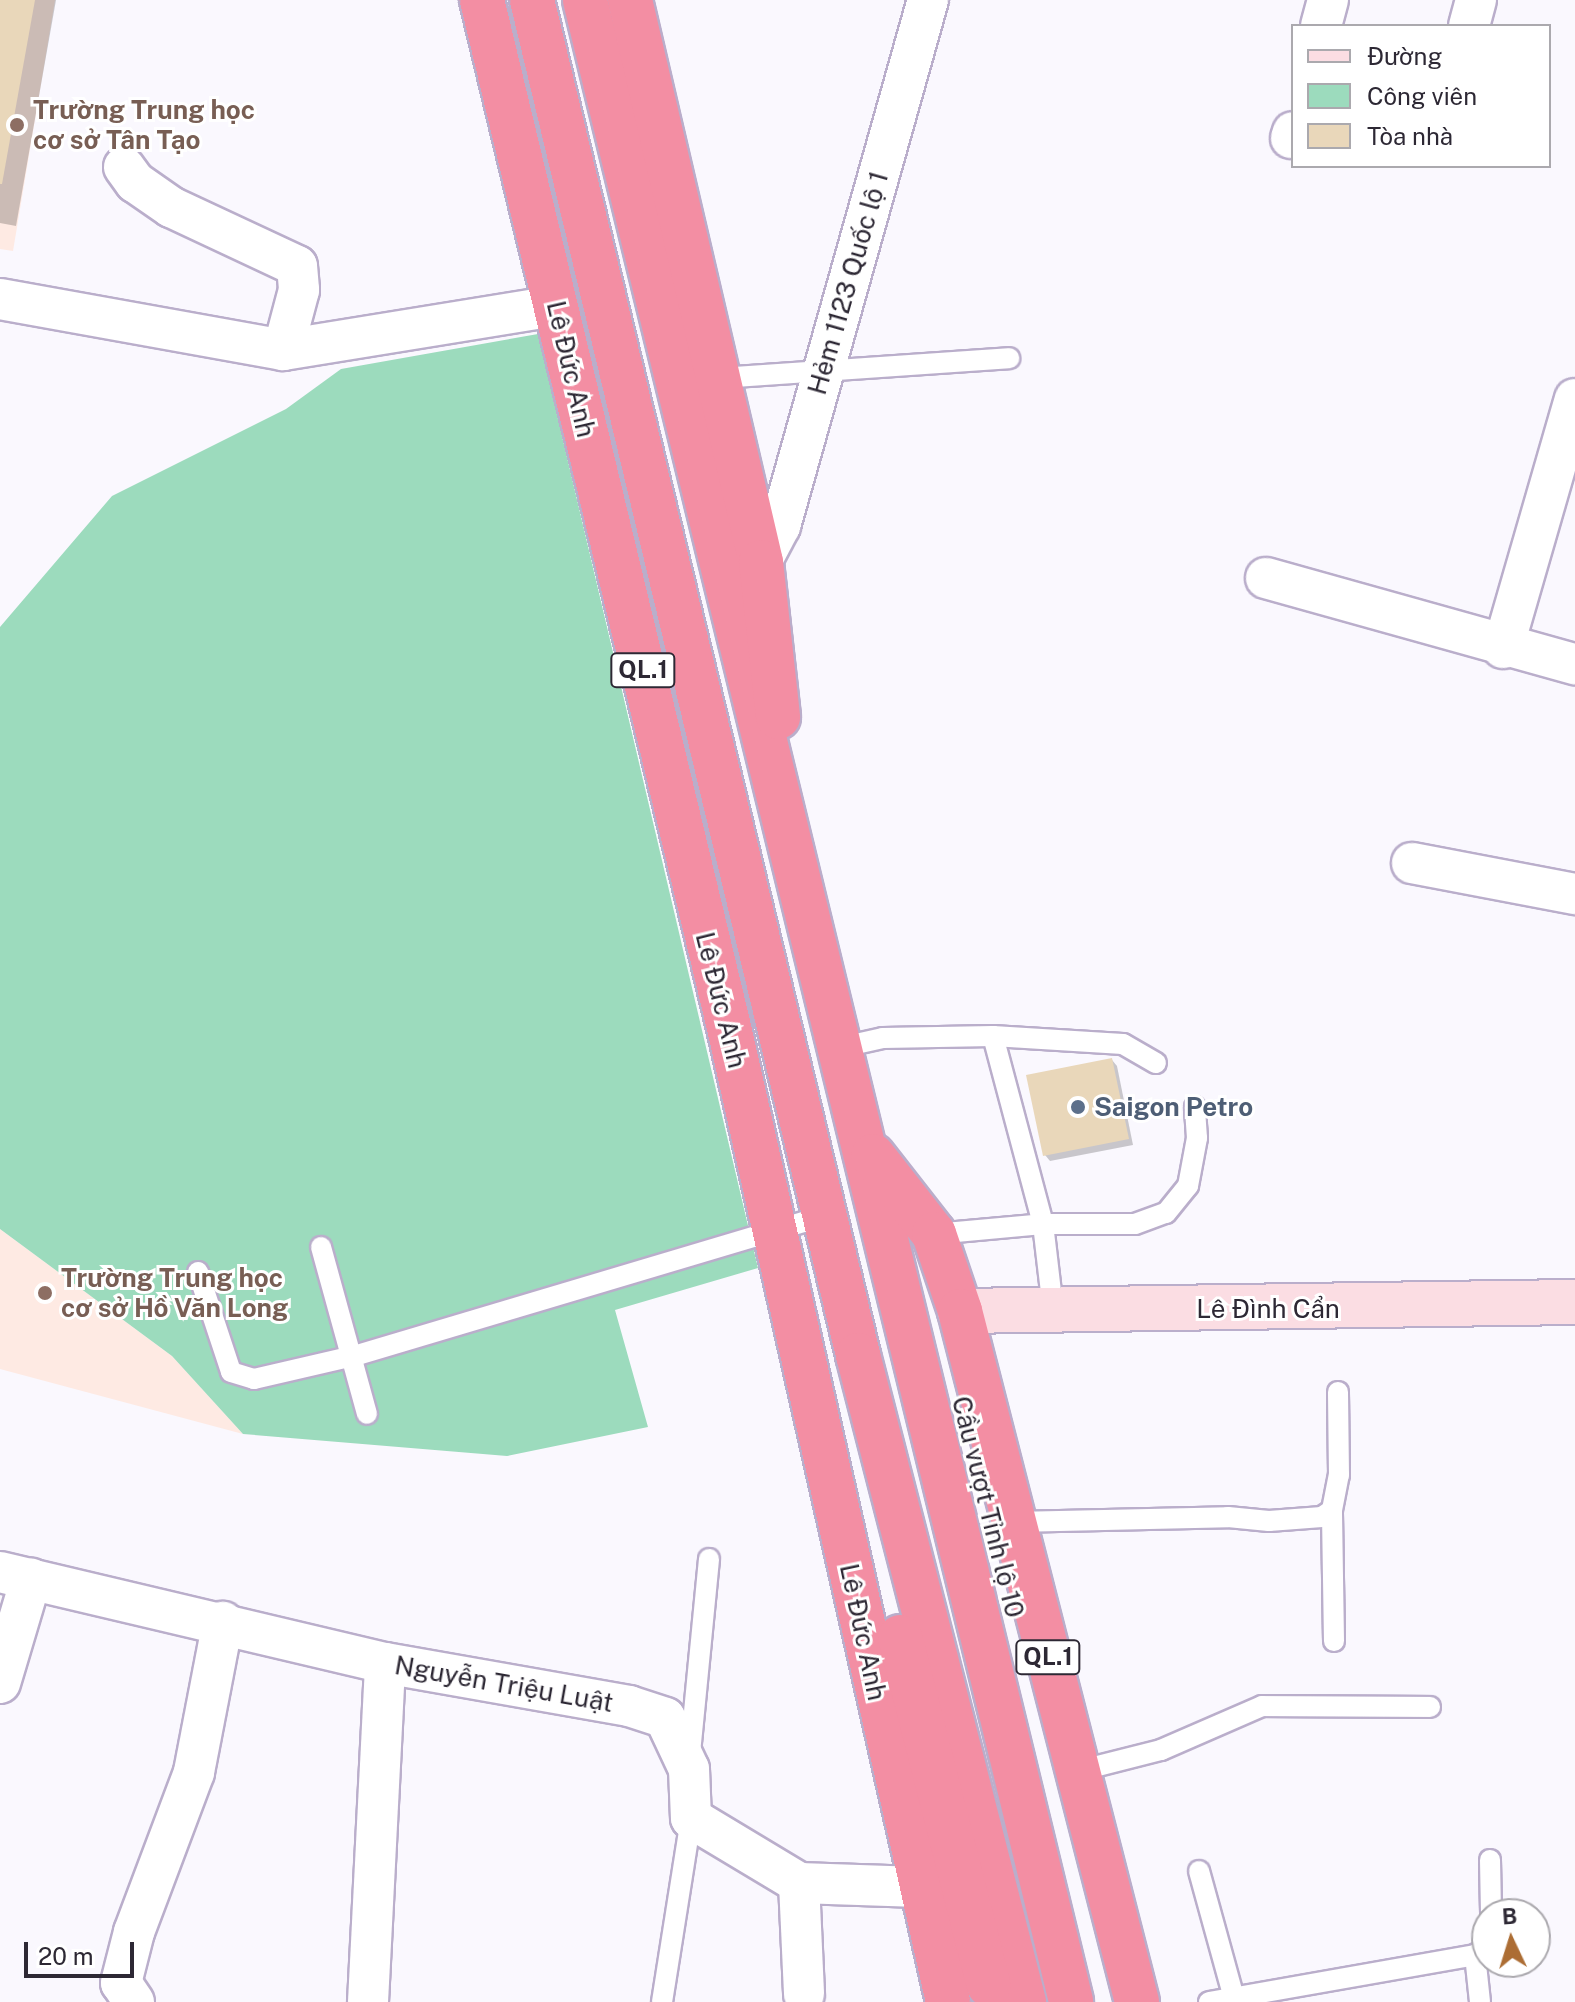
<!DOCTYPE html>
<html>
<head>
<meta charset="utf-8">
<style>
	body { margin:0 }
	#map { position:relative; width:1575px; height:2002px; overflow:hidden; background:#faf8fe; font-family:"Public Sans",sans-serif }
	div>[style] { position:absolute }
	[style*='--x'] { left:calc(var(--x)*1px); top:calc(var(--y)*1px); width:calc(var(--w)*1px); rotate:calc(var(--a)*1deg) }
	.education>* { inset:0; background:#feeae3 }
	.green>* { inset:0; background:#9cdbbd }
	.shadow>* { inset:0; background:#0003 }
	.building>* { inset:0; background:#e9d7ba }
	.roads { filter:drop-shadow(2px 0 #baaecb) drop-shadow(-2px 0 #baaecb) drop-shadow(0 2px #baaecb) drop-shadow(0 -2px #baaecb) }
	.lane>* { height:20px; margin:-10px; padding:0 10px; transform-origin:10px; border-radius:10px; background:#fff }
	.street>* { height:40px; margin:-20px; padding:0 20px; transform-origin:20px; border-radius:20px; background:#fff }
	.secondary>* { height:44px; margin:-22px; padding:0 22px; transform-origin:22px; border-radius:22px; background:#fbdde3 }
	.highway>* { height:44px; margin:-22px; padding:0 22px; transform-origin:22px; border-radius:22px; background:#f38ea3 }
	.dots>* { width:22px; height:22px; translate:-50% -50%; box-sizing:border-box; border:4px solid #fff; border-radius:50% }
	span { translate:-50% -50%; white-space:nowrap; text-align:center; line-height:1.15; -webkit-text-stroke:6px #fff; paint-order:stroke }
	.shield-label span { padding:2px 6px; background:#fff; border:2px solid; border-radius:6px; -webkit-text-stroke-width:0 }
	.shield-label { font-size:24px; color:#2d2834; font-weight:700 }
	.education-label { font-size:26px; color:#785e54; font-weight:700 }
	.left { translate:0 -50%; text-align:left }
	.street-label { font-size:26px; color:#2d2834 }
	.service-label { font-size:26px; color:#4e5e75; font-weight:700 }
	.legend { position:absolute; left:1291px; top:24px; width:260px; height:144px; box-sizing:border-box; background:#fff; border:2px solid #aba9ae; margin:0; padding:10px 14px; list-style:none; font-size:24px; color:#2d2834 }
	.legend li { display:flex; align-items:center; gap:16px; height:40px }
	.legend b { width:40px; border:2px solid #aba9ae }
	.north { position:absolute; left:1471px; top:1898px; width:80px; height:80px; box-sizing:border-box; background:#fff; border:2px solid #aba9ae; border-radius:50%; rotate:356deg; font-size:22px; font-weight:700; line-height:32px; text-align:center; color:#2d2834 }
	.north::after { content:''; display:block; margin:auto; width:28px; height:36px; background:#ac6d34; clip-path:polygon(50% 0,100% 100%,50% 72%,0 100%) }
	.scale { position:absolute; left:24px; top:1942px; width:110px; height:36px; box-sizing:border-box; border:4px solid #2d2834; border-top:0; padding-left:10px; font-size:24px; line-height:28px; white-space:nowrap; color:#2d2834; -webkit-text-stroke:6px #fff; paint-order:stroke }
</style>
</head>
<body>
<div id="map">
	<div class="education">
		<i style="clip-path:polygon(0 0,55px 0,13px 251px,0 249px)"></i>
		<i style="clip-path:polygon(0 1229px,172px 1356px,243px 1434px,0 1369px)"></i>
	</div>
	<div class="green">
		<i style="clip-path:polygon(538px 334px,758px 1268px,615px 1310px,648px 1427px,507px 1456px,243px 1434px,172px 1356px,0 1229px,0 627px,112px 496px,286px 409px,341px 369px)"></i>
	</div>
	<div class="shadow">
		<i style="clip-path:polygon(0 0,56px 0,16px 226px,0 223px)"></i>
		<i style="clip-path:polygon(1112px 1060px,1117px 1066px,1133px 1145px,1050px 1161px,1045px 1155px)"></i>
	</div>
	<div class="building">
		<i style="clip-path:polygon(0 0,35px 0,2px 184px,0 184px)"></i>
		<i style="clip-path:polygon(1112px 1058px,1129px 1139px,1043px 1156px,1026px 1075px)"></i>
	</div>
	<div class="roads">
		<div class="lane">
			<i style="--x:719;--y:378;--w:291;--a:-3.9"></i>
			<i style="--x:993;--y:1036;--w:195;--a:75.1"></i>
			<i style="--x:1043;--y:1224;--w:86;--a:83.3"></i>
			<i style="--x:838;--y:1048;--w:46;--a:-12.5"></i>
			<i style="--x:883;--y:1038;--w:110;--a:-1"></i>
			<i style="--x:993;--y:1036;--w:130;--a:3.5"></i>
			<i style="--x:1123;--y:1044;--w:38;--a:30"></i>
			<i style="--x:934;--y:1234;--w:109;--a:-5.2"></i>
			<i style="--x:1043;--y:1224;--w:92;--a:0"></i>
			<i style="--x:1135;--y:1224;--w:33;--a:-20"></i>
			<i style="--x:1166;--y:1213;--w:35;--a:-51"></i>
			<i style="--x:1188;--y:1186;--w:49;--a:-79.4"></i>
			<i style="--x:1197;--y:1138;--w:31;--a:-94"></i>
			<i style="--x:321;--y:1247;--w:173;--a:74.6"></i>
			<i style="--x:198;--y:1272;--w:105;--a:71.7"></i>
			<i style="--x:231;--y:1372;--w:24;--a:17"></i>
			<i style="--x:254;--y:1379;--w:103;--a:-13"></i>
			<i style="--x:354;--y:1356;--w:490;--a:-16.6"></i>
			<i style="--x:1014;--y:1522;--w:214;--a:-1.3"></i>
			<i style="--x:1228;--y:1517;--w:41;--a:5.6"></i>
			<i style="--x:1269;--y:1521;--w:53;--a:-4.3"></i>
			<i style="--x:1322;--y:1517;--w:12;--a:-35"></i>
			<i style="--x:1334;--y:1641;--w:131;--a:-90.9"></i>
			<i style="--x:1332;--y:1510;--w:36;--a:-79"></i>
			<i style="--x:1339;--y:1475;--w:83;--a:-90.7"></i>
			<i style="--x:690;--y:1753;--w:195;--a:-84.4"></i>
			<i style="--x:1078;--y:1771;--w:86;--a:-14.2"></i>
			<i style="--x:1161;--y:1750;--w:110;--a:-23.5"></i>
			<i style="--x:1262;--y:1706;--w:168;--a:0.3"></i>
			<i style="--x:1490;--y:1860;--w:54;--a:88.9"></i>
			<i style="--x:1199;--y:1871;--w:136;--a:74.6"></i>
			<i style="--x:1475;--y:1955;--w:47;--a:83.9"></i>
			<i style="--x:662;--y:2002;--w:186;--a:-81"></i>
			<i style="--x:1209;--y:2002;--w:270;--a:-10"></i>
			<i style="--x:1475;--y:1955;--w:14;--a:-34"></i>
		</div>
		<div class="street">
			<i style="--x:1321;--y:26;--w:27;--a:-75"></i>
			<i style="--x:1469;--y:26;--w:27;--a:-75"></i>
			<i style="--x:1291;--y:138;--w:6;--a:-72"></i>
			<i style="--x:124;--y:167;--w:19;--a:54"></i>
			<i style="--x:135;--y:182;--w:44;--a:34.8"></i>
			<i style="--x:171;--y:207;--w:139;--a:25.1"></i>
			<i style="--x:297;--y:266;--w:24;--a:85"></i>
			<i style="--x:299;--y:290;--w:62;--a:104.9"></i>
			<i style="--x:0;--y:299;--w:288;--a:10.2"></i>
			<i style="--x:283;--y:350;--w:277;--a:-9.2"></i>
			<i style="--x:761;--y:562;--w:41;--a:-62.2"></i>
			<i style="--x:780;--y:526;--w:546;--a:-74.29"></i>
			<i style="--x:1266;--y:578;--w:321;--a:15.6"></i>
			<i style="--x:1503;--y:648;--w:259;--a:-73.9"></i>
			<i style="--x:1412;--y:863;--w:166;--a:10.8"></i>
			<i style="--x:0;--y:1572;--w:396;--a:13.3"></i>
			<i style="--x:385;--y:1663;--w:248;--a:10"></i>
			<i style="--x:629;--y:1706;--w:38;--a:18"></i>
			<i style="--x:665;--y:1718;--w:56;--a:64.8"></i>
			<i style="--x:689;--y:1769;--w:49;--a:87.7"></i>
			<i style="--x:691;--y:1818;--w:126;--a:31"></i>
			<i style="--x:799;--y:1883;--w:120;--a:1.9"></i>
			<i style="--x:0;--y:1683;--w:109;--a:-73.4"></i>
			<i style="--x:799;--y:1883;--w:111;--a:87.4"></i>
			<i style="--x:134;--y:2002;--w:23;--a:-124"></i>
			<i style="--x:121;--y:1983;--w:53;--a:-75.7"></i>
			<i style="--x:134;--y:1932;--w:171;--a:-69.4"></i>
			<i style="--x:194;--y:1772;--w:153;--a:-79.1"></i>
			<i style="--x:368;--y:2002;--w:339;--a:-87.1"></i>
		</div>
		<div class="secondary">
			<i style="--x:960;--y:1311;--w:615;--a:-0.84"></i>
		</div>
		<div class="highway">
			<i style="--x:482;--y:0;--w:1052;--a:76.48"></i>
			<i style="--x:728;--y:1023;--w:1003;--a:77.33"></i>
			<i style="--x:532;--y:0;--w:1394;--a:76.47"></i>
			<i style="--x:858;--y:1355;--w:668;--a:75.61"></i>
			<i style="--x:585;--y:0;--w:2060;--a:76.35"></i>
			<i style="--x:630;--y:0;--w:577;--a:76.88"></i>
			<i style="--x:761;--y:562;--w:156;--a:83.7"></i>
			<i style="--x:873;--y:1156;--w:99;--a:52"></i>
			<i style="--x:934;--y:1234;--w:81;--a:71.3"></i>
			<i style="--x:960;--y:1311;--w:713;--a:75.63"></i>
			<i style="--x:900;--y:1637;--w:359;--a:75.7"></i>
		</div>
	</div>
	<div class="dots">
		<i style="left:17px;top:125px;background:#8d6e63"></i>
		<i style="left:1078px;top:1107px;background:#5c6f8a"></i>
		<i style="left:45px;top:1293px;background:#8d6e63"></i>
	</div>
	<div class="shield-label">
		<span style="left:643px;top:670px">QL.1</span>
		<span style="left:1048px;top:1657px">QL.1</span>
	</div>
	<div class="education-label">
		<span class="left" style="left:33px;top:125px">Trường Trung học<br>cơ sở Tân Tạo</span>
		<span class="left" style="left:61px;top:1293px">Trường Trung học<br>cơ sở Hồ Văn Long</span>
	</div>
	<div class="street-label">
		<span style="left:848px;top:283px;rotate:-74deg">Hẻm 1123 Quốc lộ 1</span>
		<span style="left:571px;top:369px;rotate:77deg">Lê Đức Anh</span>
		<span style="left:721px;top:1000px;rotate:76deg">Lê Đức Anh</span>
		<span style="left:1268px;top:1309px">Lê Đình Cẩn</span>
		<span style="left:988px;top:1507px;rotate:76deg">Cầu vượt Tỉnh lộ 10</span>
		<span style="left:863px;top:1632px;rotate:78deg">Lê Đức Anh</span>
		<span style="left:504px;top:1684px;rotate:10deg">Nguyễn Triệu Luật</span>
	</div>
	<div class="service-label">
		<span class="left" style="left:1094px;top:1107px">Saigon Petro</span>
	</div>
	<ul class="legend">
	<li><b style="height:10px;background:#fbdde3"></b>Đường</li>
	<li><b style="height:22px;background:#9cdbbd"></b>Công viên</li>
	<li><b style="height:22px;background:#e9d7ba"></b>Tòa nhà</li>
	</ul>
	<div class="north">B</div>
	<div class="scale">20 m</div>
</div>
</body>
</html>
